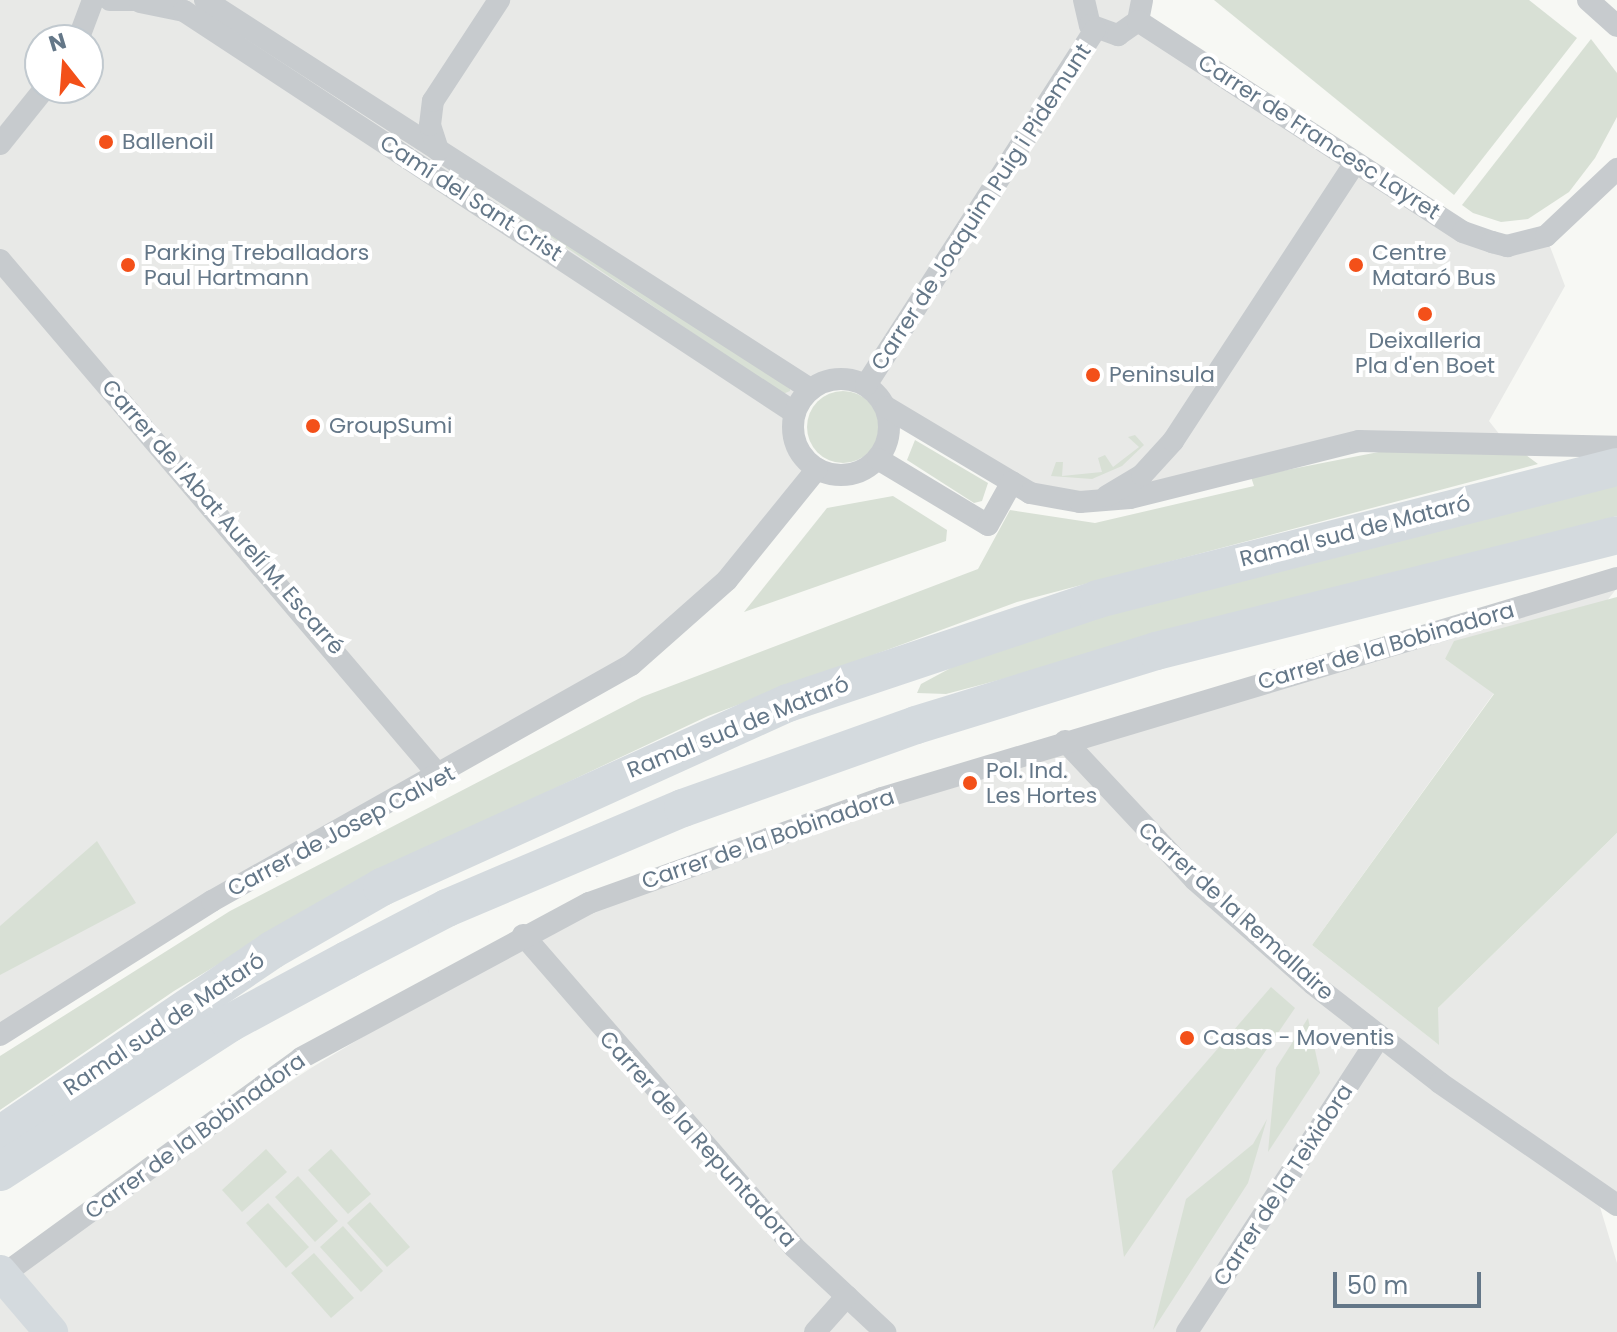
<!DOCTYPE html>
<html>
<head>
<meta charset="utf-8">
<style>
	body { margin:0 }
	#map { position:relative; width:1617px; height:1332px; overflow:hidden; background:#f7f8f4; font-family:Poppins,sans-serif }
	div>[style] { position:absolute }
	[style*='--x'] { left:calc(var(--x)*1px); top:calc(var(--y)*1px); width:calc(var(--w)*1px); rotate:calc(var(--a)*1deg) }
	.built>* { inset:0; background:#e8e9e7 }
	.green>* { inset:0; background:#d8e0d5 }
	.round { border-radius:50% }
	.street>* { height:22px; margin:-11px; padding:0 11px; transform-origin:11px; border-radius:11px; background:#c7cbce }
	.street>.ring { margin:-11px; padding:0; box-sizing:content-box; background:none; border:22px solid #c7cbce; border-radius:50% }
	.primary>* { height:34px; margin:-17px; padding:0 17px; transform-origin:17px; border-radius:17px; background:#d4dade }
	.highway>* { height:38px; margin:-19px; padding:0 19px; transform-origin:19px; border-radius:19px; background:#d4dade }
	.dots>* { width:22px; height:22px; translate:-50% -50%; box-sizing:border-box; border:4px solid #fff; border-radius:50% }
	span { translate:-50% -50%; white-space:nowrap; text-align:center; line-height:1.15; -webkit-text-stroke:8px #fff; paint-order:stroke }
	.street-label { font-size:22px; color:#647788 }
	.poi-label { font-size:22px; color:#647788 }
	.left { translate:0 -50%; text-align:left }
	.north { position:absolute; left:24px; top:24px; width:80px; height:80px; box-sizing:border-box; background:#fff; border:2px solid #c1c9cf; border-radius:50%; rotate:343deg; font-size:22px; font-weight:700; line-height:32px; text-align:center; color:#647788 }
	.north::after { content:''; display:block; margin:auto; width:28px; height:36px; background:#f35019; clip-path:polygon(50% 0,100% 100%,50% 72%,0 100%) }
	.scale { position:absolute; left:1333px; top:1272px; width:148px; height:36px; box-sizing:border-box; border:4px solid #647788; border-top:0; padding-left:10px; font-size:24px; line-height:28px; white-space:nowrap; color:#647788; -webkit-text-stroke:6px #fff; paint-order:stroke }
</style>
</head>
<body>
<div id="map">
	<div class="built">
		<i style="clip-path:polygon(evenodd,0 0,1142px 0,1139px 21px,1355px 163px,1508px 246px,1546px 236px,1565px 286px,1489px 421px,1507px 444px,1447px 439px,1054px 500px,886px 407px,866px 385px,825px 381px,795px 413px,794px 437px,811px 464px,679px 625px,0 1035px,0 0,40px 40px,88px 40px,88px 88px,40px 88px,40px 40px)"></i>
		<i style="clip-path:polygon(1617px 588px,1606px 602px,1445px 659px,1494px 693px,1312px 945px,1438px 1044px,1438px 1008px,1617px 833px,1617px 1192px,1600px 1207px,1617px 1263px,1617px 1332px,0 1332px,0 1272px,311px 1068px,521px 942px,743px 850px,1405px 645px)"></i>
	</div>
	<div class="green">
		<i style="clip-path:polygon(1214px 0,1529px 0,1577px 38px,1454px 195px)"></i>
		<i style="clip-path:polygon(1591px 39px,1617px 73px,1617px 117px,1595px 158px,1569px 192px,1528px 219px,1501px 222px,1473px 213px,1462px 205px)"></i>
		<i style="clip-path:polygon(462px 177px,790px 387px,790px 391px,783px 394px)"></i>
		<i class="round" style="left:807px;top:391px;width:72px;height:72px"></i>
		<i style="clip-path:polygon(1135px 435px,1144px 445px,1122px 466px,1092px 479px,1051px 476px,1056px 462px,1063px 462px,1062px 476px,1102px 472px,1098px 458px,1105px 455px,1113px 467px,1139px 447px,1128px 437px)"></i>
		<i style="clip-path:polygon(915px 440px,988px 483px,982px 501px,974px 503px,907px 460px)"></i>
		<i style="clip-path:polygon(1394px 449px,1526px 455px,1538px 464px,1017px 602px,708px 716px,350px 885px,174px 991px,0 1110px,0 1056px,230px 911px,642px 697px,978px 569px,1010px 510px,1095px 523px,1254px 486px,1251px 477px)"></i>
		<i style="clip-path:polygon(1617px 478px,1617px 516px,946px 694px,917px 693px,921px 684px,1001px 641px)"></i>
		<i style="clip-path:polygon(893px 496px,947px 530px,946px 541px,744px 612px,827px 508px)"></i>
		<i style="clip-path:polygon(1617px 597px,1617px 833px,1438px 1008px,1439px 1045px,1312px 945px,1494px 694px,1445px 659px,1454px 641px)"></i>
		<i style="clip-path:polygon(97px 841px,136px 903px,0 975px,0 926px)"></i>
		<i style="clip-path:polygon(1271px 987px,1295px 1008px,1124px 1257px,1112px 1171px)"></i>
		<i style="clip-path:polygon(1308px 1018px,1320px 1073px,1268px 1152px,1276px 1068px)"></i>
		<i style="clip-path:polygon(1267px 1119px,1248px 1183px,1153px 1330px,1186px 1199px,1253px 1144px)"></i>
		<i style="clip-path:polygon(266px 1149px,287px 1172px,242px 1212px,222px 1190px)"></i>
		<i style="clip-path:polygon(331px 1149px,371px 1194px,348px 1214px,308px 1170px)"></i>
		<i style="clip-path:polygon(298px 1176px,338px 1221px,315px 1242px,275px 1197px)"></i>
		<i style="clip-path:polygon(370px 1202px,410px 1247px,387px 1267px,347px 1223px)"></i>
		<i style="clip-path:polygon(268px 1203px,309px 1247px,286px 1268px,246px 1223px)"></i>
		<i style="clip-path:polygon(343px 1226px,383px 1271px,361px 1292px,320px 1247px)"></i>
		<i style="clip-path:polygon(314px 1253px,354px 1298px,331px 1318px,291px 1273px)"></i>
	</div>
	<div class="street">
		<i style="--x:110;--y:0;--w:35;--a:0"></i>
		<i style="--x:205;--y:0;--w:719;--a:32.74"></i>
		<i style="--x:1084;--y:0;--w:26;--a:77"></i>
		<i style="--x:1090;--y:25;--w:30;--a:20"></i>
		<i style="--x:1118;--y:35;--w:24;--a:-35"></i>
		<i style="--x:1138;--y:21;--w:21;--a:-79"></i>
		<i style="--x:1588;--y:0;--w:39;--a:42"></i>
		<i style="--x:140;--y:2;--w:45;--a:11.6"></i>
		<i style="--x:184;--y:11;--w:731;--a:33.34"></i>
		<i style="--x:1138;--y:21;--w:387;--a:33"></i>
		<i style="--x:1463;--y:232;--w:31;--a:19"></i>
		<i style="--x:1492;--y:242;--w:16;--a:15"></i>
		<i style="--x:1507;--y:246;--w:40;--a:-14.4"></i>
		<i style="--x:1546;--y:236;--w:98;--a:-43.3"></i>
		<i style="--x:78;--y:40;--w:43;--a:-69.4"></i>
		<i style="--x:0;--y:144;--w:72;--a:-51.2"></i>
		<i style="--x:438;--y:150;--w:26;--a:-108"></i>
		<i style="--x:430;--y:125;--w:24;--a:-83"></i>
		<i style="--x:433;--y:101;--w:121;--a:-56.8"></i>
		<i style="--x:0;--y:260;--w:680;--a:49.59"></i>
		<i class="ring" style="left:793px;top:379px;width:74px;height:74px"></i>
		<i style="--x:866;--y:385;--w:423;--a:-57.2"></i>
		<i style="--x:886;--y:407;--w:168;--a:30.8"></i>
		<i style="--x:1030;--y:493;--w:51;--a:10.2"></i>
		<i style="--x:1080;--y:502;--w:50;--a:-4.6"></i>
		<i style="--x:1130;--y:498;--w:236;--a:-14"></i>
		<i style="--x:1359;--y:441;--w:258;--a:1.3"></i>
		<i style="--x:878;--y:459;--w:128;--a:31"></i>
		<i style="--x:988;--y:525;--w:49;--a:-60.8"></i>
		<i style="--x:1107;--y:496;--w:41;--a:-31"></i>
		<i style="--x:1142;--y:475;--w:46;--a:-47.6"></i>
		<i style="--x:1173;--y:441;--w:332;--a:-56.8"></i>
		<i style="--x:1065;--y:741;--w:190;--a:46.9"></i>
		<i style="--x:1195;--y:880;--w:157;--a:41.4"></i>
		<i style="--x:1313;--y:984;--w:161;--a:37.9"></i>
		<i style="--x:1440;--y:1083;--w:215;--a:34.6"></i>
		<i style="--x:523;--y:935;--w:413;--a:49"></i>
		<i style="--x:794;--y:1247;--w:125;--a:43"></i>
		<i style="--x:0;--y:1035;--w:251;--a:-32.3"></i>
		<i style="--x:212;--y:901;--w:481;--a:-29.4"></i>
		<i style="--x:631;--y:665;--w:128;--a:-41.5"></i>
		<i style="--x:727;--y:580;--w:143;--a:-51"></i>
		<i style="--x:0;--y:1277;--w:372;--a:-36"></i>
		<i style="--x:301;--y:1058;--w:327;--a:-28.3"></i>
		<i style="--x:589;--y:903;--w:311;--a:-19.7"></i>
		<i style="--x:882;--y:798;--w:767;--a:-16.66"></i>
		<i style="--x:815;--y:1332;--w:48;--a:-48.4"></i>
		<i style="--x:1187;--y:1332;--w:352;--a:-56.9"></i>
	</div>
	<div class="primary">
		<i style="--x:0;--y:1272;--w:79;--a:49.6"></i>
	</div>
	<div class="highway">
		<i style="--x:0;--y:1135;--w:329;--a:-34.2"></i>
		<i style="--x:272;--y:950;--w:127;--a:-29.8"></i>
		<i style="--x:382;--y:887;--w:446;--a:-24.4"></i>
		<i style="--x:788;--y:703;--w:327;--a:-18.5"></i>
		<i style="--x:1098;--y:599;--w:536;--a:-14.27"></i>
		<i style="--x:0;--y:1172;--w:274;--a:-32.9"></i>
		<i style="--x:230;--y:1023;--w:133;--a:-28.3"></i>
		<i style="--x:347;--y:960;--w:113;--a:-27.5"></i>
		<i style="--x:447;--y:908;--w:256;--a:-23"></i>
		<i style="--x:683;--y:808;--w:247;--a:-19.6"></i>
		<i style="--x:916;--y:725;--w:251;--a:-17.1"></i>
		<i style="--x:1156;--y:651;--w:475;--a:-14.1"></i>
	</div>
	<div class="dots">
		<i style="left:106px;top:142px;background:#f35019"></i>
		<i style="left:128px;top:265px;background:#f35019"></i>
		<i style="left:1356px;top:265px;background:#f35019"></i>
		<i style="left:1425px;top:314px;background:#f35019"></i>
		<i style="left:1093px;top:375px;background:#f35019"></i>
		<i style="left:313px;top:426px;background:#f35019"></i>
		<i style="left:970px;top:783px;background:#f35019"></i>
		<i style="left:1187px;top:1038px;background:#f35019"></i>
	</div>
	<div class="street-label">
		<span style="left:1319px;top:137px;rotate:33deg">Carrer de Francesc Layret</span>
		<span style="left:471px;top:198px;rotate:33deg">Camí del Sant Crist</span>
		<span style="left:981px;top:207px;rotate:-57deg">Carrer de Joaquim Puig i Pidemunt</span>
		<span style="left:223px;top:517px;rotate:49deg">Carrer de l'Abat Aurelí M. Escarré</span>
		<span style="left:1355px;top:531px;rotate:-14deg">Ramal sud de Mataró</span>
		<span style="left:1386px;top:646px;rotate:-16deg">Carrer de la Bobinadora</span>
		<span style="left:738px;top:727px;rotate:-22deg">Ramal sud de Mataró</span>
		<span style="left:341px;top:831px;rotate:-28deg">Carrer de Josep Calvet</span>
		<span style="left:768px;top:839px;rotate:-19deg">Carrer de la Bobinadora</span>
		<span style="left:1236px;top:911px;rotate:42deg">Carrer de la Remallaire</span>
		<span style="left:164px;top:1024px;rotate:-34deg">Ramal sud de Mataró</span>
		<span style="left:195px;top:1136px;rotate:-36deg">Carrer de la Bobinadora</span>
		<span style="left:698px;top:1139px;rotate:48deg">Carrer de la Repuntadora</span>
		<span style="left:1283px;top:1185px;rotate:-57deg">Carrer de la Teixidora</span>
	</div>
	<div class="poi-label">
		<span class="left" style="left:122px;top:142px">Ballenoil</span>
		<span class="left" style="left:144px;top:265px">Parking Treballadors<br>Paul Hartmann</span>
		<span class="left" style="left:1372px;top:265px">Centre<br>Mataró Bus</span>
		<span style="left:1425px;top:353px">Deixalleria<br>Pla d'en Boet</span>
		<span class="left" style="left:1109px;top:375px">Peninsula</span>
		<span class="left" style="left:329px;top:426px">GroupSumi</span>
		<span class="left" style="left:986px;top:783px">Pol. Ind.<br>Les Hortes</span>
		<span class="left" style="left:1203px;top:1038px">Casas - Moventis</span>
	</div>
	<div class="north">N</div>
	<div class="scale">50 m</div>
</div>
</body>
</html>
